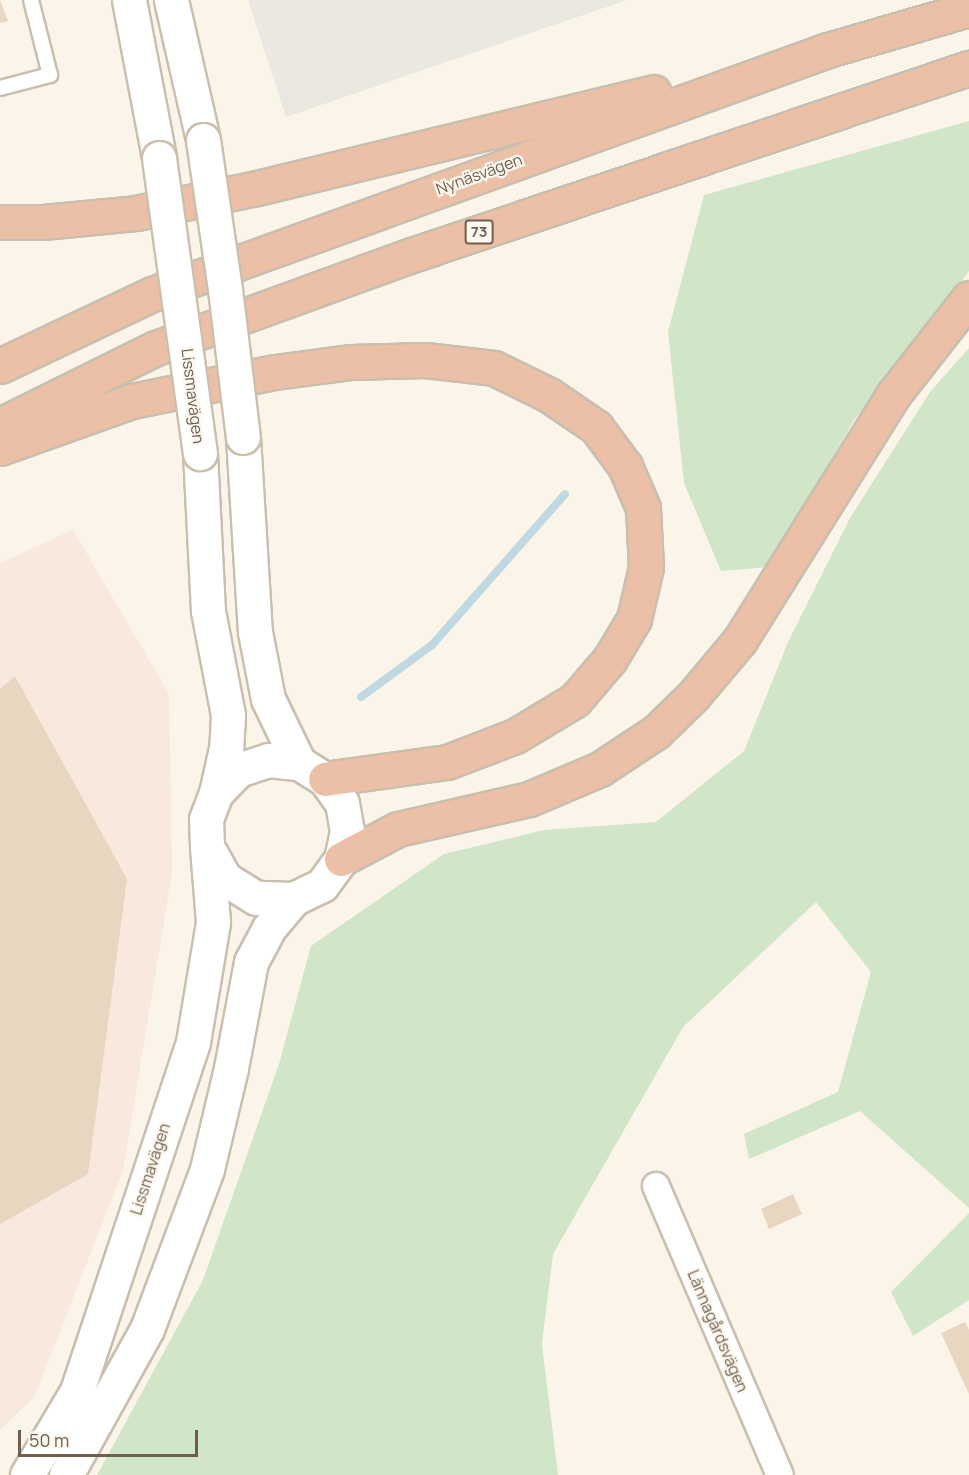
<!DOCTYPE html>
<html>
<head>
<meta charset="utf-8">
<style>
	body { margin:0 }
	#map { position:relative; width:969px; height:1475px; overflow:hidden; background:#faf5e8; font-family:Manrope,sans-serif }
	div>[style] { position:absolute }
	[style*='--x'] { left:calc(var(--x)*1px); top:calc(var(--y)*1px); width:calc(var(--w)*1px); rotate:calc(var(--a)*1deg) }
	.commercial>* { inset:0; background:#f8e8dd }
	.industrial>* { inset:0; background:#ebe7e1 }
	.green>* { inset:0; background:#d1e5c8 }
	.stream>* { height:8px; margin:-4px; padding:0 4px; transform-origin:4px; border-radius:4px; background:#bfd8e1 }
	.building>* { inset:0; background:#e9d6c1 }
	.roads { filter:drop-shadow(2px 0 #cabeaf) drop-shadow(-2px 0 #cabeaf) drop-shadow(0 2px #cabeaf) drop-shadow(0 -2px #cabeaf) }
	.lane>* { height:14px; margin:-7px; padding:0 7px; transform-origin:7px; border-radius:7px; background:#fff }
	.street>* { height:26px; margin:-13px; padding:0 13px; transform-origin:13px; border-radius:13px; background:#fff }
	.secondary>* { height:33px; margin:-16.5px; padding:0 16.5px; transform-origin:16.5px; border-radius:16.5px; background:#fff }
	.highway>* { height:33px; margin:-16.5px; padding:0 16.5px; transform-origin:16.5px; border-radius:16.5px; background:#ecc0a7 }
	.bridges { filter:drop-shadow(2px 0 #ccbfad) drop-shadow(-2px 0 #ccbfad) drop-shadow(0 2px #ccbfad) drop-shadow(0 -2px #ccbfad) }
	.secondary-bridge>* { height:33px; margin:-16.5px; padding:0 16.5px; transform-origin:16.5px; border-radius:16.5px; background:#fff }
	span { translate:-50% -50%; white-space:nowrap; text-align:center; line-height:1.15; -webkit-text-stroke:4.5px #fdf8ee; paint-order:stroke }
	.shield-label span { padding:2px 4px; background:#fdf8ee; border:2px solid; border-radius:4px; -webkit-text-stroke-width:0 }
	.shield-label { font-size:15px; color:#705f4f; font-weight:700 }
	.street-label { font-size:16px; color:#705f4f }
	.scale { position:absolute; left:18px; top:1430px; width:180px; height:27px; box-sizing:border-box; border:3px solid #705f4f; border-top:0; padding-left:8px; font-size:18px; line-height:21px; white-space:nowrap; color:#705f4f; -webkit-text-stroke:4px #fdf8ee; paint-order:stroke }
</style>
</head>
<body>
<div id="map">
	<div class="commercial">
		<i style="clip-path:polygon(73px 530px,169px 694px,172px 873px,123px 1171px,34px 1397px,0 1430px,0 563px)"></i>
	</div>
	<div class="industrial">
		<i style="clip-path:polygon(248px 0,627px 0,286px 117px)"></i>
	</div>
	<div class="green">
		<i style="clip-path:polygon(969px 121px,969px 271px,854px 420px,768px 567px,721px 571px,684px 483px,668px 332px,704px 195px)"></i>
		<i style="clip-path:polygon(969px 348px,969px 1208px,860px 1111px,749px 1159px,744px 1134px,838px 1092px,871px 972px,816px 902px,683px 1027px,553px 1254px,542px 1344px,558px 1475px,97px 1475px,203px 1280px,279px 1064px,311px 946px,444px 854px,544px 830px,656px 822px,744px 751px,789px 640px,850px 518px,930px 392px)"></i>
		<i style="clip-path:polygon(969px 1213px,969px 1300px,913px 1336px,891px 1292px)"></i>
	</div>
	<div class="stream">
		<i style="--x:361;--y:697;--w:88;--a:-36.2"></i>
		<i style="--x:432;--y:645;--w:201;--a:-48.6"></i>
	</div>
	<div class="building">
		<i style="clip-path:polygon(0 0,8px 21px,0 23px)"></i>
		<i style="clip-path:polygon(15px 676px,127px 879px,88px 1174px,0 1224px,0 689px)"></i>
		<i style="clip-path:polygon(793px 1194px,802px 1214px,769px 1229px,761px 1209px)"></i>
		<i style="clip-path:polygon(965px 1322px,969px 1330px,969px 1394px,941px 1333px)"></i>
	</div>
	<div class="roads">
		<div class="lane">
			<i style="--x:0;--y:88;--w:52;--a:-14.6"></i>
			<i style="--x:50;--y:75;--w:77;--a:-104.2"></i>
		</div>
		<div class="street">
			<i style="--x:656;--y:1186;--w:314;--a:66.8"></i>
		</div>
		<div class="secondary">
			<i style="--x:129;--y:0;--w:161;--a:79.2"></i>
			<i style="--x:171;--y:0;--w:144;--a:77.1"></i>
			<i style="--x:243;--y:437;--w:195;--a:86.5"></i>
			<i style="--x:255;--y:632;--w:68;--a:79"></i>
			<i style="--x:268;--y:699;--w:71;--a:64.2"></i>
			<i style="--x:200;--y:453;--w:158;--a:87.1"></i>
			<i style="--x:208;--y:611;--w:106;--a:79.1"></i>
			<i style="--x:228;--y:715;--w:33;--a:93"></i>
			<i style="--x:226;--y:748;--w:46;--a:102.5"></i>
			<i style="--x:27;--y:1475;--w:98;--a:-59.2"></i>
			<i style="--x:77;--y:1391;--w:368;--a:-71.6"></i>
			<i style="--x:193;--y:1042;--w:122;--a:-80.5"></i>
			<i style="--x:213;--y:922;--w:75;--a:-94.6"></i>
			<i style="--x:207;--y:847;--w:28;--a:-92"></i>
			<i style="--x:206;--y:819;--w:28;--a:-69"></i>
			<i style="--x:216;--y:793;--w:32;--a:-46"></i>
			<i style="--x:238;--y:770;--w:32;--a:-18"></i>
			<i style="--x:268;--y:760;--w:31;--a:6"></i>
			<i style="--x:299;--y:763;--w:31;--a:32"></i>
			<i style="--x:325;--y:779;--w:29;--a:55"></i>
			<i style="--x:342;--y:803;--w:28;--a:80"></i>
			<i style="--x:347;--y:831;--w:29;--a:102"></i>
			<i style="--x:341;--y:859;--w:32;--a:126"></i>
			<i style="--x:322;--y:885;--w:32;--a:154"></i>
			<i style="--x:293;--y:899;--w:37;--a:-178"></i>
			<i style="--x:256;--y:898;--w:36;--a:-148"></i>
			<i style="--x:225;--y:879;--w:37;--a:-119"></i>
			<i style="--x:66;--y:1475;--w:167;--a:-61"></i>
			<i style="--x:147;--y:1329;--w:171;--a:-69.4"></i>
			<i style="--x:207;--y:1169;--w:104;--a:-76.6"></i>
			<i style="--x:231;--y:1068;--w:108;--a:-79.3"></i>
			<i style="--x:251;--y:962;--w:38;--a:-62"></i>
			<i style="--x:269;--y:928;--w:38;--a:-50"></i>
		</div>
		<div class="highway">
			<i style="--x:0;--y:222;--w:43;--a:0"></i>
			<i style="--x:43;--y:222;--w:93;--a:-5.5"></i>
			<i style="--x:136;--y:213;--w:124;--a:-11.7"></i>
			<i style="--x:257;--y:188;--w:408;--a:-13.6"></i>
			<i style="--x:0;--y:366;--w:168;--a:-25.3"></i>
			<i style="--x:152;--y:294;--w:719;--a:-19.85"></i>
			<i style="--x:828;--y:50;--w:147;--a:-16.2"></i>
			<i style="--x:0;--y:425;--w:174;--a:-26.3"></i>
			<i style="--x:156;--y:348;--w:272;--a:-20"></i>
			<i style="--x:412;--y:255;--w:588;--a:-18.56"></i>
			<i style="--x:0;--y:448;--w:140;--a:-19.6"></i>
			<i style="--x:132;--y:401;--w:146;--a:-11.5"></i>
			<i style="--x:275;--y:372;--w:77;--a:-7.5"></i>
			<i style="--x:351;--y:362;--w:74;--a:-1.5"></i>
			<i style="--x:425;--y:360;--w:69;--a:6.6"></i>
			<i style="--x:494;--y:368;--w:61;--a:26.1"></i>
			<i style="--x:549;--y:395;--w:57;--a:34.2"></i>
			<i style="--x:596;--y:427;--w:49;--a:53.4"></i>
			<i style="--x:625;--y:466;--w:46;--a:66.8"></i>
			<i style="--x:643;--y:508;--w:59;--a:87.1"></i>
			<i style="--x:646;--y:567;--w:53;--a:103"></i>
			<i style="--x:634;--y:619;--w:47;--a:121"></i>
			<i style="--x:610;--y:659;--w:54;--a:130.5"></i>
			<i style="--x:575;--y:700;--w:70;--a:149"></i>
			<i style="--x:515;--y:736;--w:73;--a:159.1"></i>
			<i style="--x:447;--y:762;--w:123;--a:172.1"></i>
			<i style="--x:341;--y:859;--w:64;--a:-27.8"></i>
			<i style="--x:398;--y:829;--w:134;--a:-12.9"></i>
			<i style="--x:529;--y:799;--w:77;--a:-22.9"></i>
			<i style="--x:600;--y:769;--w:67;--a:-33.5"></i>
			<i style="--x:656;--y:732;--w:52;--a:-44.2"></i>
			<i style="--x:693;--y:696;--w:73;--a:-50"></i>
			<i style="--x:740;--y:640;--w:289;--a:-58"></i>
			<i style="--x:893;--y:395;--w:123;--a:-51.9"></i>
		</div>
	</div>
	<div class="bridges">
		<div class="secondary-bridge">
			<i style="--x:203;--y:140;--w:151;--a:81.6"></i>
			<i style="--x:225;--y:289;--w:149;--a:83.1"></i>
			<i style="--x:159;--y:158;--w:298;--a:82.1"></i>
		</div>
	</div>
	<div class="shield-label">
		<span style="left:479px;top:232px">73</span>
	</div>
	<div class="street-label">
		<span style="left:479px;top:174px;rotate:-20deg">Nynäsvägen</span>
		<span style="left:193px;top:396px;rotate:83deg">Lissmavägen</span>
		<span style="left:150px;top:1169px;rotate:-72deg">Lissmavägen</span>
		<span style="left:718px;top:1331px;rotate:67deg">Lännagårdsvägen</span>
	</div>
	<div class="scale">50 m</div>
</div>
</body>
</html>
